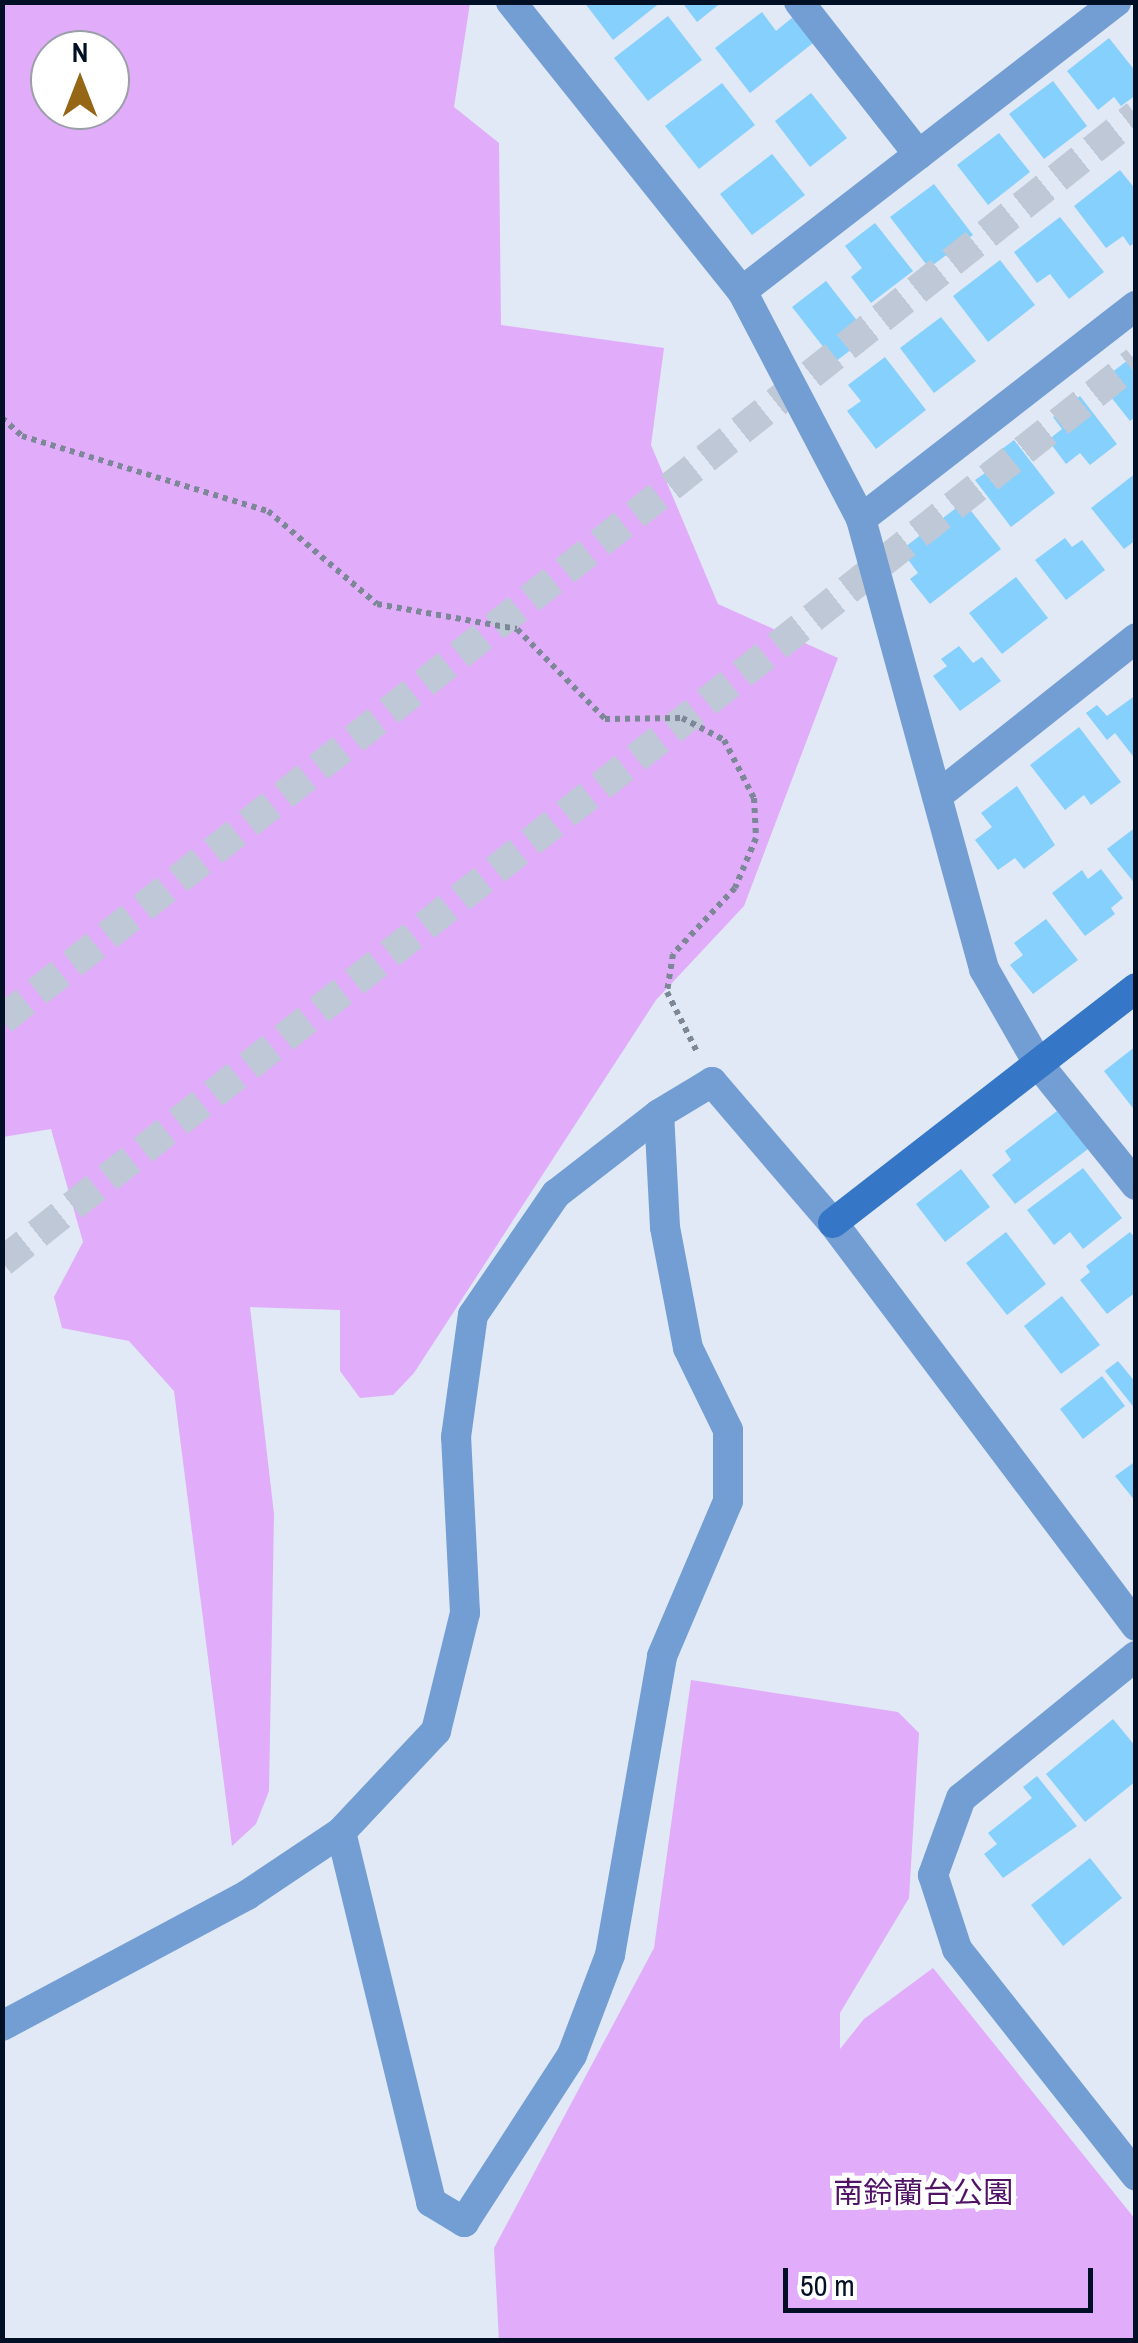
<!DOCTYPE html>
<html>
<head>
<meta charset="utf-8">
<style>
	body { margin:0 }
	#map { position:relative; width:1138px; height:2343px; overflow:hidden; background:#e0e9f5; font-family:"Archivo Narrow","Noto Sans JP",sans-serif }
	div>[style] { position:absolute }
	[style*='--x'] { left:calc(var(--x)*1px); top:calc(var(--y)*1px); width:calc(var(--w)*1px); rotate:calc(var(--a)*1deg) }
	.green>* { inset:0; background:#e1acf9 }
	.building>* { inset:0; background:#85d0fc }
	.highway-tunnel>* { height:30px; margin-top:-15px; transform-origin:0; background:repeating-linear-gradient(90deg,#bfc8d6 0 30px,transparent 0 45px) }
	.path>* { height:6px; margin-top:-3px; transform-origin:0; background:repeating-linear-gradient(90deg,#7c8797 0 5px,transparent 0 10px) }
	.street>* { height:30px; margin:-15px; padding:0 15px; transform-origin:15px; border-radius:15px; background:#739ed4 }
	.secondary>* { height:30px; margin:-15px; padding:0 15px; transform-origin:15px; border-radius:15px; background:#3577c6 }
	span { translate:-50% -50%; white-space:nowrap; text-align:center; line-height:1.15; -webkit-text-stroke:10px #fff; paint-order:stroke }
	.park-label { font-size:30px; color:#4f1265 }
	.frame { position:absolute; inset:0; border:5px solid #021025; pointer-events:none }
	.north { position:absolute; left:30px; top:30px; width:100px; height:100px; box-sizing:border-box; background:#fff; border:2px solid #9a9fa8; border-radius:50%; rotate:0deg; font-size:28px; font-weight:700; line-height:40px; text-align:center; color:#021025 }
	.north::after { content:''; display:block; margin:auto; width:35px; height:45px; background:#956615; clip-path:polygon(50% 0,100% 100%,50% 72%,0 100%) }
	.scale { position:absolute; left:783px; top:2268px; width:310px; height:45px; box-sizing:border-box; border:5px solid #021025; border-top:0; padding-left:12px; font-size:30px; line-height:35px; white-space:nowrap; color:#021025; -webkit-text-stroke:8px #fff; paint-order:stroke }
</style>
</head>
<body>
<div id="map">
	<div class="green">
		<i style="clip-path:polygon(evenodd,3px 2px,470px 3px,454px 107px,499px 143px,501px 325px,664px 348px,651px 445px,718px 604px,838px 658px,744px 906px,656px 1000px,414px 1373px,393px 1395px,360px 1398px,340px 1371px,340px 1310px,250px 1307px,274px 1514px,269px 1791px,256px 1824px,232px 1846px,174px 1391px,129px 1341px,62px 1328px,54px 1297px,83px 1242px,51px 1129px,3px 1137px,3px 2px,50px 50px,110px 50px,110px 110px,50px 110px,50px 50px)"></i>
		<i style="clip-path:polygon(691px 1680px,898px 1712px,919px 1733px,909px 1898px,840px 2013px,840px 2049px,864px 2019px,933px 1968px,1135px 2219px,1135px 2340px,499px 2340px,494px 2248px,654px 1948px)"></i>
	</div>
	<div class="building">
		<i style="clip-path:polygon(584px 2px,661px 2px,613px 40px)"></i>
		<i style="clip-path:polygon(682px 2px,722px 2px,697px 22px)"></i>
		<i style="clip-path:polygon(762px 12px,776px 31px,793px 17px,813px 43px,750px 93px,715px 48px)"></i>
		<i style="clip-path:polygon(668px 16px,702px 60px,648px 101px,614px 58px)"></i>
		<i style="clip-path:polygon(1109px 38px,1136px 72px,1136px 95px,1121px 106px,1114px 97px,1098px 110px,1067px 71px)"></i>
		<i style="clip-path:polygon(1053px 81px,1087px 126px,1044px 159px,1009px 114px)"></i>
		<i style="clip-path:polygon(722px 83px,755px 125px,699px 169px,665px 126px)"></i>
		<i style="clip-path:polygon(811px 93px,847px 138px,810px 167px,775px 121px)"></i>
		<i style="clip-path:polygon(999px 133px,1030px 172px,988px 205px,957px 165px)"></i>
		<i style="clip-path:polygon(772px 154px,805px 195px,752px 235px,720px 194px)"></i>
		<i style="clip-path:polygon(1120px 170px,1136px 190px,1136px 242px,1130px 246px,1123px 236px,1106px 248px,1074px 206px)"></i>
		<i style="clip-path:polygon(934px 184px,973px 235px,929px 268px,890px 217px)"></i>
		<i style="clip-path:polygon(1060px 217px,1104px 272px,1069px 299px,1050px 274px,1037px 283px,1014px 252px)"></i>
		<i style="clip-path:polygon(875px 223px,913px 271px,871px 303px,851px 277px,862px 268px,845px 246px)"></i>
		<i style="clip-path:polygon(1000px 260px,1035px 305px,988px 342px,953px 296px)"></i>
		<i style="clip-path:polygon(826px 281px,869px 336px,835px 362px,792px 307px)"></i>
		<i style="clip-path:polygon(941px 317px,976px 361px,934px 393px,900px 348px)"></i>
		<i style="clip-path:polygon(1136px 354px,1136px 417px,1130px 421px,1099px 382px)"></i>
		<i style="clip-path:polygon(885px 357px,926px 410px,876px 449px,847px 411px,861px 401px,848px 385px)"></i>
		<i style="clip-path:polygon(1080px 396px,1117px 444px,1090px 465px,1080px 453px,1066px 464px,1048px 440px,1062px 429px,1053px 417px)"></i>
		<i style="clip-path:polygon(1014px 440px,1055px 493px,1011px 527px,975px 480px,988px 471px,982px 464px)"></i>
		<i style="clip-path:polygon(1136px 473px,1136px 540px,1124px 549px,1091px 508px)"></i>
		<i style="clip-path:polygon(964px 502px,1001px 549px,930px 604px,910px 579px,918px 573px,901px 550px)"></i>
		<i style="clip-path:polygon(1065px 538px,1072px 547px,1082px 540px,1105px 570px,1066px 600px,1035px 560px)"></i>
		<i style="clip-path:polygon(1016px 577px,1048px 618px,1002px 654px,969px 613px)"></i>
		<i style="clip-path:polygon(959px 646px,973px 663px,982px 657px,1001px 681px,960px 711px,933px 676px,947px 666px,941px 659px)"></i>
		<i style="clip-path:polygon(1136px 695px,1136px 760px,1115px 733px,1107px 740px,1086px 713px,1097px 705px,1107px 716px)"></i>
		<i style="clip-path:polygon(1079px 727px,1121px 782px,1091px 805px,1084px 795px,1065px 810px,1030px 765px)"></i>
		<i style="clip-path:polygon(1017px 786px,1055px 845px,1024px 869px,1015px 858px,998px 870px,975px 840px,992px 827px,981px 813px)"></i>
		<i style="clip-path:polygon(1136px 827px,1136px 885px,1107px 849px)"></i>
		<i style="clip-path:polygon(1101px 869px,1123px 898px,1111px 908px,1115px 914px,1085px 936px,1052px 893px,1082px 870px,1088px 879px)"></i>
		<i style="clip-path:polygon(1046px 919px,1078px 960px,1033px 994px,1010px 965px,1023px 955px,1014px 943px)"></i>
		<i style="clip-path:polygon(1136px 1046px,1136px 1112px,1104px 1071px)"></i>
		<i style="clip-path:polygon(1057px 1111px,1088px 1149px,1015px 1204px,992px 1175px,1011px 1160px,1005px 1151px)"></i>
		<i style="clip-path:polygon(1083px 1168px,1122px 1218px,1083px 1249px,1070px 1232px,1054px 1245px,1027px 1210px)"></i>
		<i style="clip-path:polygon(961px 1169px,990px 1207px,945px 1242px,916px 1204px)"></i>
		<i style="clip-path:polygon(1006px 1232px,1046px 1284px,1007px 1315px,966px 1263px)"></i>
		<i style="clip-path:polygon(1130px 1232px,1136px 1239px,1136px 1292px,1107px 1314px,1080px 1280px,1090px 1272px,1086px 1266px)"></i>
		<i style="clip-path:polygon(1062px 1296px,1100px 1345px,1061px 1374px,1024px 1326px)"></i>
		<i style="clip-path:polygon(1118px 1361px,1136px 1383px,1136px 1410px,1105px 1371px)"></i>
		<i style="clip-path:polygon(1102px 1376px,1125px 1406px,1083px 1439px,1060px 1409px)"></i>
		<i style="clip-path:polygon(1136px 1461px,1136px 1502px,1115px 1476px)"></i>
		<i style="clip-path:polygon(1113px 1719px,1136px 1747px,1136px 1781px,1085px 1822px,1046px 1774px)"></i>
		<i style="clip-path:polygon(1037px 1776px,1077px 1826px,1003px 1878px,984px 1854px,997px 1844px,988px 1833px,1032px 1798px,1023px 1787px)"></i>
		<i style="clip-path:polygon(1090px 1858px,1122px 1898px,1063px 1946px,1031px 1905px)"></i>
	</div>
	<div class="highway-tunnel">
		<i style="--x:2;--y:1020;--w:1451;--a:-38.59"></i>
		<i style="--x:2;--y:1262;--w:1448;--a:-38.47"></i>
	</div>
	<div class="path">
		<i style="--x:2;--y:418;--w:27;--a:42"></i>
		<i style="--x:22;--y:436;--w:257;--a:17"></i>
		<i style="--x:268;--y:511;--w:143;--a:40.5"></i>
		<i style="--x:377;--y:604;--w:142;--a:10.1"></i>
		<i style="--x:517;--y:629;--w:126;--a:45.6"></i>
		<i style="--x:605;--y:719;--w:77;--a:-0.7"></i>
		<i style="--x:682;--y:718;--w:47;--a:27.6"></i>
		<i style="--x:724;--y:740;--w:65;--a:62.7"></i>
		<i style="--x:754;--y:798;--w:40;--a:87.1"></i>
		<i style="--x:756;--y:838;--w:54;--a:112.8"></i>
		<i style="--x:735;--y:888;--w:91;--a:133.2"></i>
		<i style="--x:673;--y:954;--w:38;--a:99"></i>
		<i style="--x:667;--y:992;--w:69;--a:63.4"></i>
	</div>
	<div class="street">
		<i style="--x:511;--y:2;--w:370;--a:51.4"></i>
		<i style="--x:742;--y:291;--w:257;--a:62.4"></i>
		<i style="--x:861;--y:519;--w:467;--a:74.7"></i>
		<i style="--x:984;--y:969;--w:111;--a:60.2"></i>
		<i style="--x:1039;--y:1065;--w:154;--a:51.1"></i>
		<i style="--x:799;--y:2;--w:194;--a:51.9"></i>
		<i style="--x:742;--y:291;--w:473;--a:-37.7"></i>
		<i style="--x:861;--y:519;--w:348;--a:-37.8"></i>
		<i style="--x:937;--y:796;--w:254;--a:-38.4"></i>
		<i style="--x:1136;--y:1656;--w:225;--a:140.9"></i>
		<i style="--x:961;--y:1798;--w:82;--a:110"></i>
		<i style="--x:933;--y:1875;--w:78;--a:72"></i>
		<i style="--x:957;--y:1949;--w:289;--a:51.7"></i>
		<i style="--x:341;--y:1832;--w:381;--a:76.3"></i>
		<i style="--x:431;--y:2202;--w:39;--a:31"></i>
		<i style="--x:464;--y:2222;--w:199;--a:-57.1"></i>
		<i style="--x:572;--y:2055;--w:107;--a:-69.2"></i>
		<i style="--x:610;--y:1955;--w:303;--a:-80.1"></i>
		<i style="--x:662;--y:1656;--w:168;--a:-66.9"></i>
		<i style="--x:728;--y:1501;--w:71;--a:-90"></i>
		<i style="--x:728;--y:1430;--w:91;--a:-116"></i>
		<i style="--x:688;--y:1348;--w:123;--a:-100.8"></i>
		<i style="--x:665;--y:1227;--w:113;--a:-93"></i>
		<i style="--x:2;--y:2026;--w:278;--a:-28.1"></i>
		<i style="--x:247;--y:1895;--w:113;--a:-33.8"></i>
		<i style="--x:341;--y:1832;--w:139;--a:-46.8"></i>
		<i style="--x:436;--y:1731;--w:122;--a:-76.2"></i>
		<i style="--x:465;--y:1613;--w:176;--a:-92.9"></i>
		<i style="--x:456;--y:1437;--w:123;--a:-82.1"></i>
		<i style="--x:473;--y:1315;--w:147;--a:-55.6"></i>
		<i style="--x:556;--y:1194;--w:130;--a:-37.8"></i>
		<i style="--x:659;--y:1114;--w:62;--a:-31.1"></i>
		<i style="--x:712;--y:1082;--w:186;--a:49.4"></i>
		<i style="--x:833;--y:1223;--w:504;--a:53.06"></i>
	</div>
	<div class="secondary">
		<i style="--x:833;--y:1223;--w:383;--a:-37.8"></i>
	</div>
	<div class="park-label">
		<span style="left:923px;top:2192px">南鈴蘭台公園</span>
	</div>
	<div class="frame"></div>
	<div class="north">N</div>
	<div class="scale">50 m</div>
</div>
</body>
</html>
